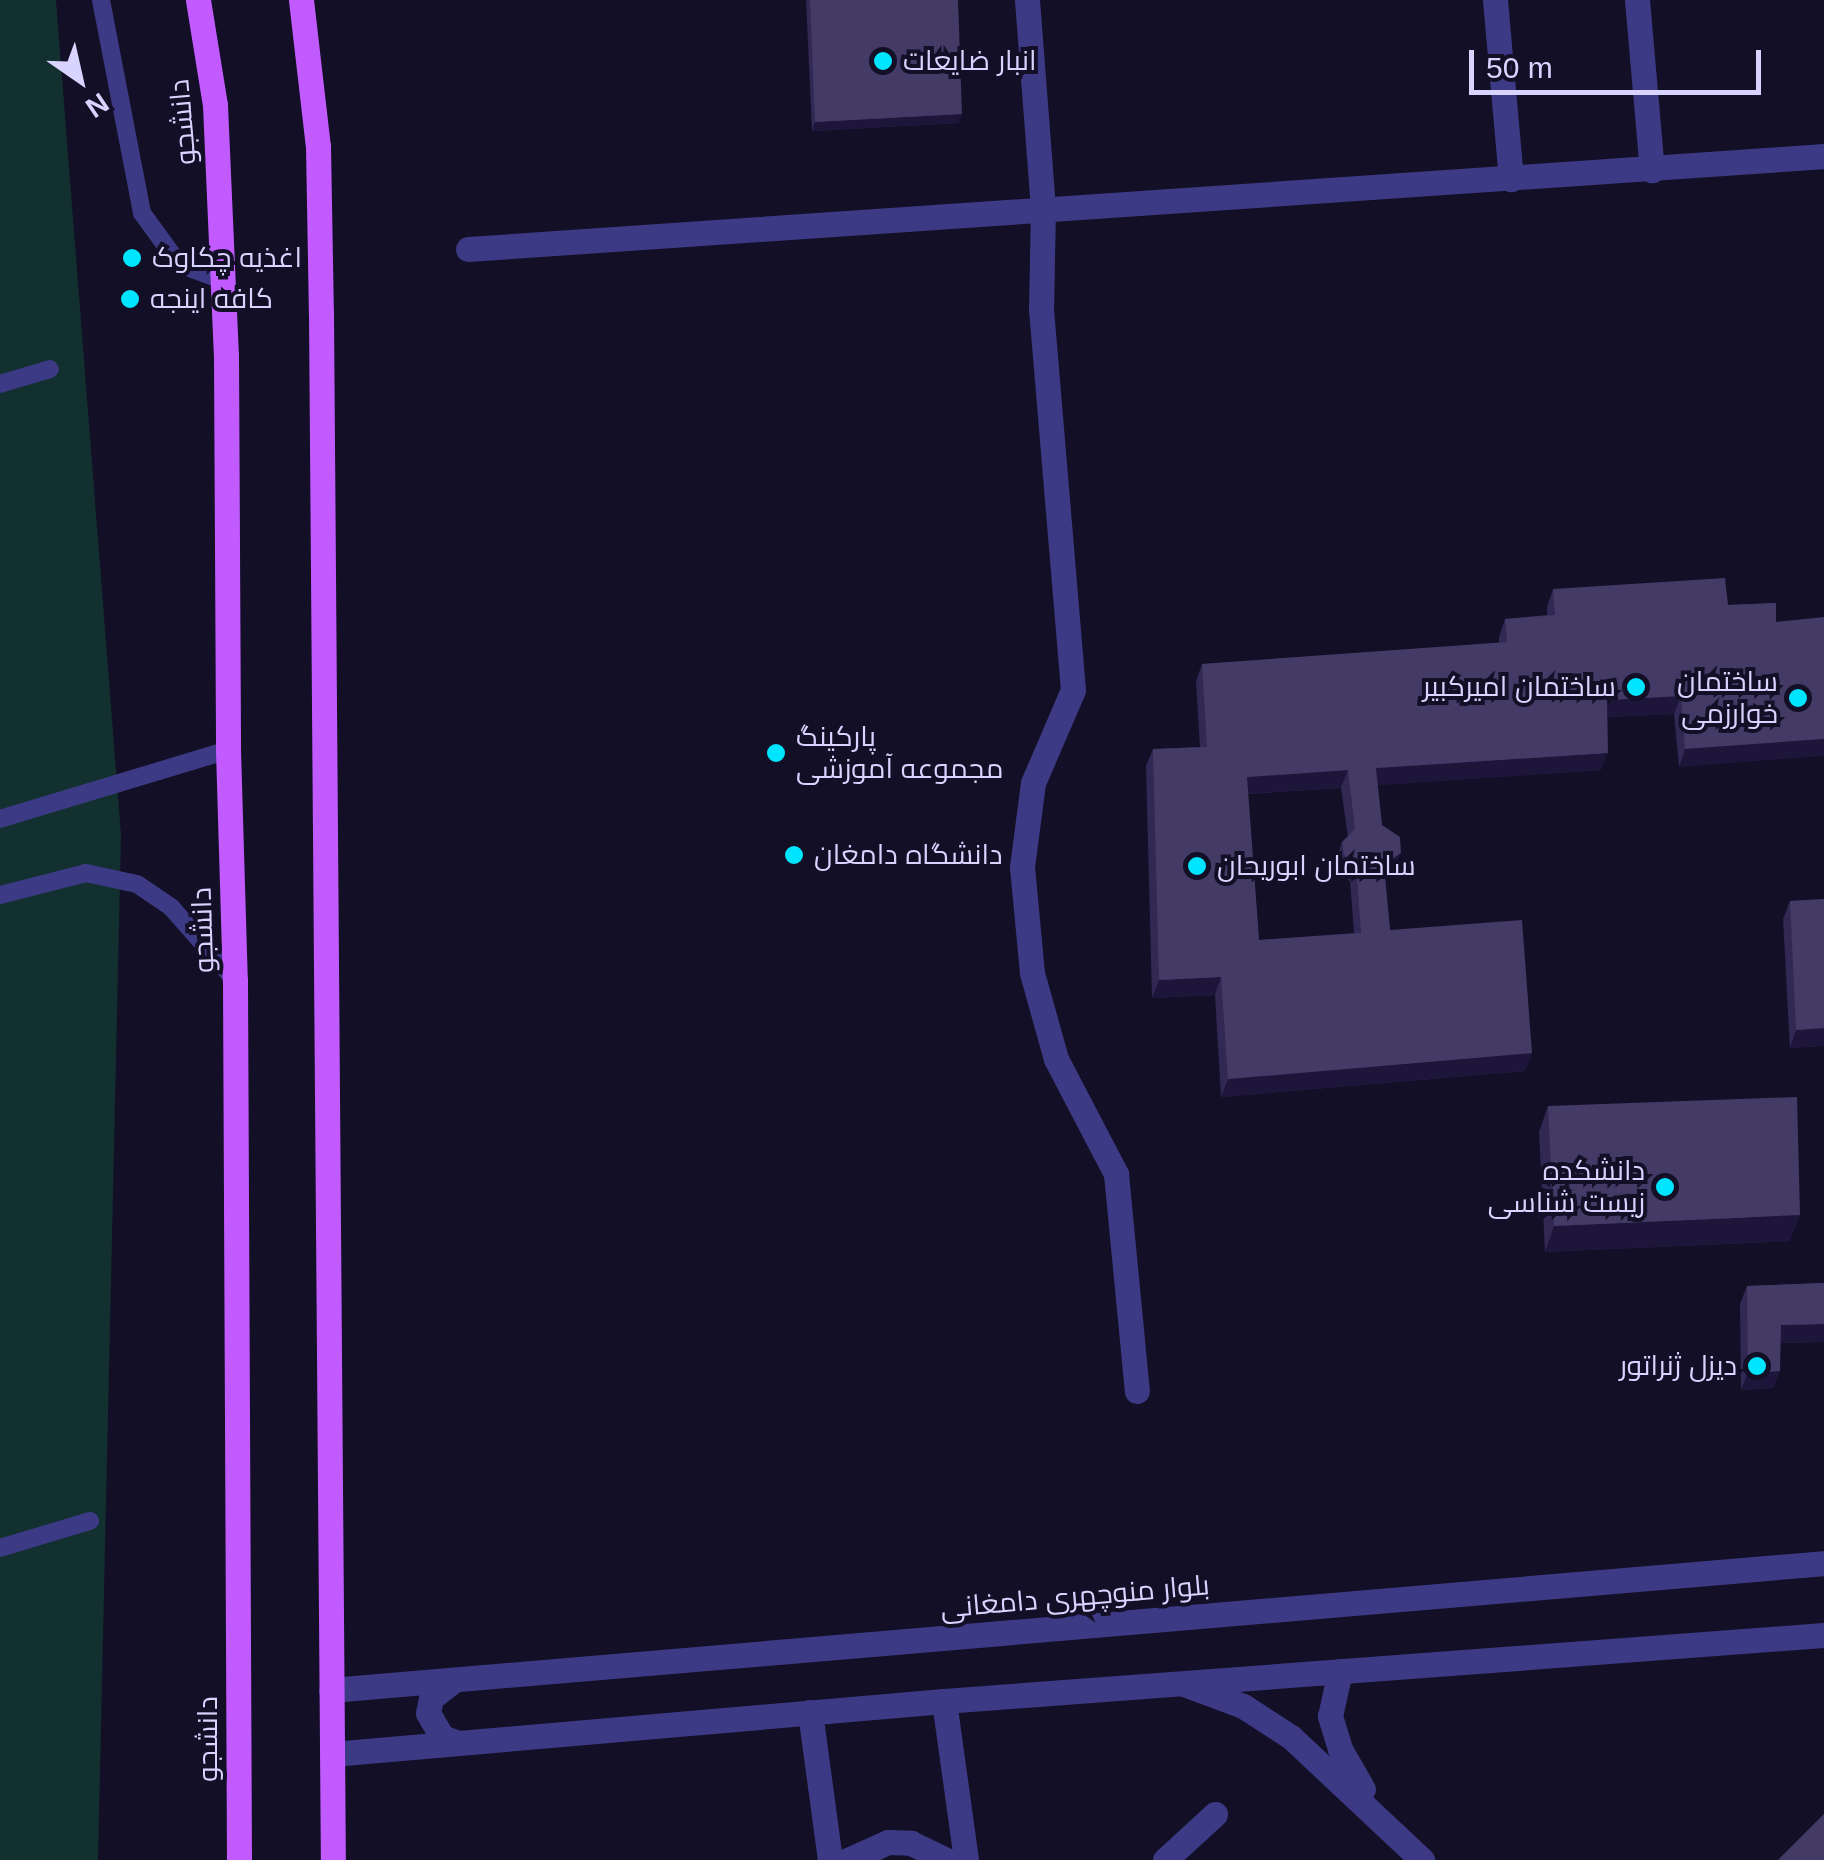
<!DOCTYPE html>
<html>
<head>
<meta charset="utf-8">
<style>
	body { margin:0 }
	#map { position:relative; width:1824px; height:1860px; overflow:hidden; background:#130f26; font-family:Arial,Cairo,sans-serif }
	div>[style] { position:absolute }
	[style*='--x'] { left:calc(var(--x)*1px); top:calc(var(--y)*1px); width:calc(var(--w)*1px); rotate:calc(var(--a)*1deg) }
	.green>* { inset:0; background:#12302f }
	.service>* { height:18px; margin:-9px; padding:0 9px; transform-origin:9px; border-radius:9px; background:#3d3a85 }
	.minor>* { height:25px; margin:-12.5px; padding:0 12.5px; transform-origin:12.5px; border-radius:12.5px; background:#3d3a85 }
	.tertiary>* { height:25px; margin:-12.5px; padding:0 12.5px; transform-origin:12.5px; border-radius:12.5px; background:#3d3a85 }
	.primary>* { height:25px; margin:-12.5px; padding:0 12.5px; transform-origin:12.5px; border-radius:12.5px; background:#c25bff }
	.wall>* { inset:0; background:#312854 }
	.shaded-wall>* { inset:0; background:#1d163a }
	.building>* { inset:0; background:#433a66 }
	.dots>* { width:28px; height:28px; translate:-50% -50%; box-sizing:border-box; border:5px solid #130f26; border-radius:50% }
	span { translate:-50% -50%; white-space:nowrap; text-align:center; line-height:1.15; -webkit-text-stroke:8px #130f26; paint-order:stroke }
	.poi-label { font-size:28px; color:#d9d4ff }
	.left { translate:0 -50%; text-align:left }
	.right { translate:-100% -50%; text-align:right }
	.street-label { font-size:28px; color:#d9d4ff }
	.north { position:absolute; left:30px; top:30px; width:100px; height:100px; -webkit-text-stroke:8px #130f26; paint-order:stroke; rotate:146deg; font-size:28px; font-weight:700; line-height:40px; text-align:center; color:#d9d4ff }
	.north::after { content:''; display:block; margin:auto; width:35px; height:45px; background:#d9d4ff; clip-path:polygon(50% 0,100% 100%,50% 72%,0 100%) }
	.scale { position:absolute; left:1469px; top:50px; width:292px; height:45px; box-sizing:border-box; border:5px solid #d9d4ff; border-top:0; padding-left:12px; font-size:30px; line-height:35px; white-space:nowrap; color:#d9d4ff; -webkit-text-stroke:8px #130f26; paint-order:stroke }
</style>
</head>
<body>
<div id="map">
	<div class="green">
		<i style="clip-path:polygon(0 0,56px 0,121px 835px,98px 1860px,0 1860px)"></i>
	</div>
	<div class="service">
		<i style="--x:101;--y:0;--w:217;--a:79.1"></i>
		<i style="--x:142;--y:213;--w:63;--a:54"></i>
		<i style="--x:179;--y:264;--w:46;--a:20.4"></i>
		<i style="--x:0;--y:384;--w:52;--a:-16.7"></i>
		<i style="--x:0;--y:819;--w:238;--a:-16.8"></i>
		<i style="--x:0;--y:895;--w:89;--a:-14.3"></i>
		<i style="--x:86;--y:873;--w:52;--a:12.2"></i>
		<i style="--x:137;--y:884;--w:41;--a:34.1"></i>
		<i style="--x:171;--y:907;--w:97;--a:48.8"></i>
		<i style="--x:0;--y:1548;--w:94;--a:-16.7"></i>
	</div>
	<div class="minor">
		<i style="--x:1027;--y:0;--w:208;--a:85.6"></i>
		<i style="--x:1043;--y:207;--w:102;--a:91.1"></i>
		<i style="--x:1041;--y:309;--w:382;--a:85.2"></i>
		<i style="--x:1073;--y:690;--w:101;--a:113.3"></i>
		<i style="--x:1033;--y:783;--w:85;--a:97.5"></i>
		<i style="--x:1022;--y:867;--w:106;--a:84.6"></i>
		<i style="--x:1032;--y:973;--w:89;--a:74.4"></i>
		<i style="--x:1056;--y:1059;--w:130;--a:62.4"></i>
		<i style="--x:1116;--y:1174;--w:218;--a:84.5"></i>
		<i style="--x:1495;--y:0;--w:180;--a:84.9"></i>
		<i style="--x:1637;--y:0;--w:171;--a:85"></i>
		<i style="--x:468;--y:249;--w:1359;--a:-3.92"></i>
		<i style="--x:1340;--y:1671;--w:46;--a:102.5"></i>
		<i style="--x:1330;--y:1716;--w:34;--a:73"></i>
		<i style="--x:1340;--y:1749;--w:46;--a:60.1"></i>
		<i style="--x:1184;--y:1684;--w:63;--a:20.4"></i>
		<i style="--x:1243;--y:1706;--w:57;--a:32.9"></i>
		<i style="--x:1291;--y:1737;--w:180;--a:43.2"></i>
		<i style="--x:1165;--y:1860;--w:68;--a:-42.6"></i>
	</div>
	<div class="tertiary">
		<i style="--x:453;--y:1681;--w:28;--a:142"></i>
		<i style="--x:431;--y:1698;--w:15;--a:101"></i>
		<i style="--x:428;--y:1713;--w:28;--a:60"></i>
		<i style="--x:442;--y:1737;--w:14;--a:21"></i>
		<i style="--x:331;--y:1690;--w:1498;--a:-4.86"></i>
		<i style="--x:944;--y:1701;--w:161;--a:82.1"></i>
		<i style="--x:810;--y:1712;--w:149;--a:82.3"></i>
		<i style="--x:332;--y:1754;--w:614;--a:-4.95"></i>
		<i style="--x:944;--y:1701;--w:882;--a:-4.29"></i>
		<i style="--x:848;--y:1860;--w:44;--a:-24.2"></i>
		<i style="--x:888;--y:1842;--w:23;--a:2"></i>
		<i style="--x:911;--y:1843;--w:39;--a:26"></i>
	</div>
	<div class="primary">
		<i style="--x:198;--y:0;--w:106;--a:80.8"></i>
		<i style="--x:215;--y:105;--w:251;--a:87.5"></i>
		<i style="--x:226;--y:356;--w:394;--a:89.7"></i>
		<i style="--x:228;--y:750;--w:231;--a:88.3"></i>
		<i style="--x:235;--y:981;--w:879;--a:89.74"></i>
		<i style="--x:301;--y:0;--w:147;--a:83.4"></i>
		<i style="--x:318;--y:146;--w:168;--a:89"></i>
		<i style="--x:321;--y:314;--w:1546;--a:89.56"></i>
	</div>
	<div class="wall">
		<i style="clip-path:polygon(806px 0,958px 0,959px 123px,812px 131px)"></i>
		<i style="clip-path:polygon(evenodd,1553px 589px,1728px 605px,1776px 603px,1679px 767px,1674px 714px,1607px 717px,1601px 770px,1377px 785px,1382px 825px,1394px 871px,1385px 878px,1390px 930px,1532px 1053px,1525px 1071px,1221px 1097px,1215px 995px,1152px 998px,1146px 766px,1153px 749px,1200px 747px,1196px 681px,1202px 664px,1499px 643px,1499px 637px,1505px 619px,1547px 615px,1547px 607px,1553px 589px,1341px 788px,1348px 837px,1342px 842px,1336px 860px,1338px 873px,1350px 881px,1354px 933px,1259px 940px,1248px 794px,1341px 788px)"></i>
		<i style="clip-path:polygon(1824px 899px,1824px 1046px,1790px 1048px,1783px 919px,1790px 901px)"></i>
		<i style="clip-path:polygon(1548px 1106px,1790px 1241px,1545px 1252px,1539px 1132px)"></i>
		<i style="clip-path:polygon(1824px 1283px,1824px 1342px,1780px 1343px,1780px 1371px,1773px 1388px,1741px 1390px,1740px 1304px,1747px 1286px)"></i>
	</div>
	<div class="shaded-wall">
		<i style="clip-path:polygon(962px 114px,959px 123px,812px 131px,815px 122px)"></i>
		<i style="clip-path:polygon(1681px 696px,1674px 714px,1600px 718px,1607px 700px)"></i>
		<i style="clip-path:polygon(1824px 739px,1824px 756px,1679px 767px,1685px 749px)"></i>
		<i style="clip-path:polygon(1608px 753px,1601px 770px,1369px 786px,1376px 768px)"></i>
		<i style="clip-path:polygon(1348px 770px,1341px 788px,1241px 794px,1247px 777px)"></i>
		<i style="clip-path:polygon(1401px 853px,1394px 871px,1377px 883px,1384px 865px)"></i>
		<i style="clip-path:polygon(1221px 977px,1215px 995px,1152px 998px,1159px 980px)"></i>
		<i style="clip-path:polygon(1824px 1028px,1824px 1046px,1790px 1048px,1796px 1030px)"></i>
		<i style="clip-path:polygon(1532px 1053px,1525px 1071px,1221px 1097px,1228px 1079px)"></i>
		<i style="clip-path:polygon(1800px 1215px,1790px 1241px,1545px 1252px,1554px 1226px)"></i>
		<i style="clip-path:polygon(1824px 1324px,1824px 1342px,1774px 1343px,1781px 1325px)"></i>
		<i style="clip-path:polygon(1780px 1371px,1773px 1388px,1741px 1390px,1748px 1373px)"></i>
	</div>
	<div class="building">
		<i style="clip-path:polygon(810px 0,958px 0,962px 114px,815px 122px)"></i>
		<i style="clip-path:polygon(evenodd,1725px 578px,1728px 605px,1776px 603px,1776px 622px,1824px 617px,1824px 739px,1685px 749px,1681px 696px,1607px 700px,1608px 753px,1376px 768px,1382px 825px,1400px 837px,1401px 853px,1384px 865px,1390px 930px,1522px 920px,1532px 1053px,1228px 1079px,1221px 977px,1159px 980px,1153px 749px,1207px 747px,1202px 664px,1507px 642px,1505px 619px,1555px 615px,1553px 589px,1725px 578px,1348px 770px,1355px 829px,1342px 842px,1344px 855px,1356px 863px,1361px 933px,1259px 940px,1247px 777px,1348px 770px)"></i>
		<i style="clip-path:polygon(1824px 899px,1824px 1028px,1796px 1030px,1790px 901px)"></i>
		<i style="clip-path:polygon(1797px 1097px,1800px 1215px,1554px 1226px,1548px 1106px)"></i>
		<i style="clip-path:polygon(1824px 1283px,1824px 1324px,1781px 1325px,1780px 1371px,1748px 1373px,1747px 1286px)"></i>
		<i style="clip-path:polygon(1824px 1814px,1824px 1860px,1778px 1860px)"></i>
	</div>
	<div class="dots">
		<i style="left:883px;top:61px;background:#00e5ff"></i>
		<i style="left:132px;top:258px;background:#00e5ff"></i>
		<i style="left:130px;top:299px;background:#00e5ff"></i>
		<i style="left:1636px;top:687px;background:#00e5ff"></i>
		<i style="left:1798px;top:698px;background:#00e5ff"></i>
		<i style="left:776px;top:753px;background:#00e5ff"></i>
		<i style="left:794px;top:855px;background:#00e5ff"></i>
		<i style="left:1197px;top:866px;background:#00e5ff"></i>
		<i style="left:1665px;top:1187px;background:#00e5ff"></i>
		<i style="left:1757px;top:1366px;background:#00e5ff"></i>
	</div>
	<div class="poi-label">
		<span class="left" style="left:903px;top:61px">انبار ضایعات</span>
		<span class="left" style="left:152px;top:258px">اغذیه چکاوک</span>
		<span class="left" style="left:150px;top:299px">کافه اینجه</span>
		<span class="right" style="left:1778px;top:698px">ساختمان<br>خوارزمی</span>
		<span class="right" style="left:1616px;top:687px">ساختمان امیرکبیر</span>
		<span class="left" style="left:796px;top:753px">پارکینگ<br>مجموعه آموزشی</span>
		<span class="left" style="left:814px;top:855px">دانشگاه دامغان</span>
		<span class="left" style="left:1217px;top:866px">ساختمان ابوریحان</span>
		<span class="right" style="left:1645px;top:1187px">دانشکده<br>زیست شناسی</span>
		<span class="right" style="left:1737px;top:1366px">دیزل ژنراتور</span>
	</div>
	<div class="street-label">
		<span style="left:183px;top:122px;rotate:-95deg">دانشجو</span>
		<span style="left:203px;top:930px;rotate:-92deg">دانشجو</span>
		<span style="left:1075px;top:1597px;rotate:-5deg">بلوار منوچهری دامغانی</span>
		<span style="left:208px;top:1739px;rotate:-90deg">دانشجو</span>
	</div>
	<div class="north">N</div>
	<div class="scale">50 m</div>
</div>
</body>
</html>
